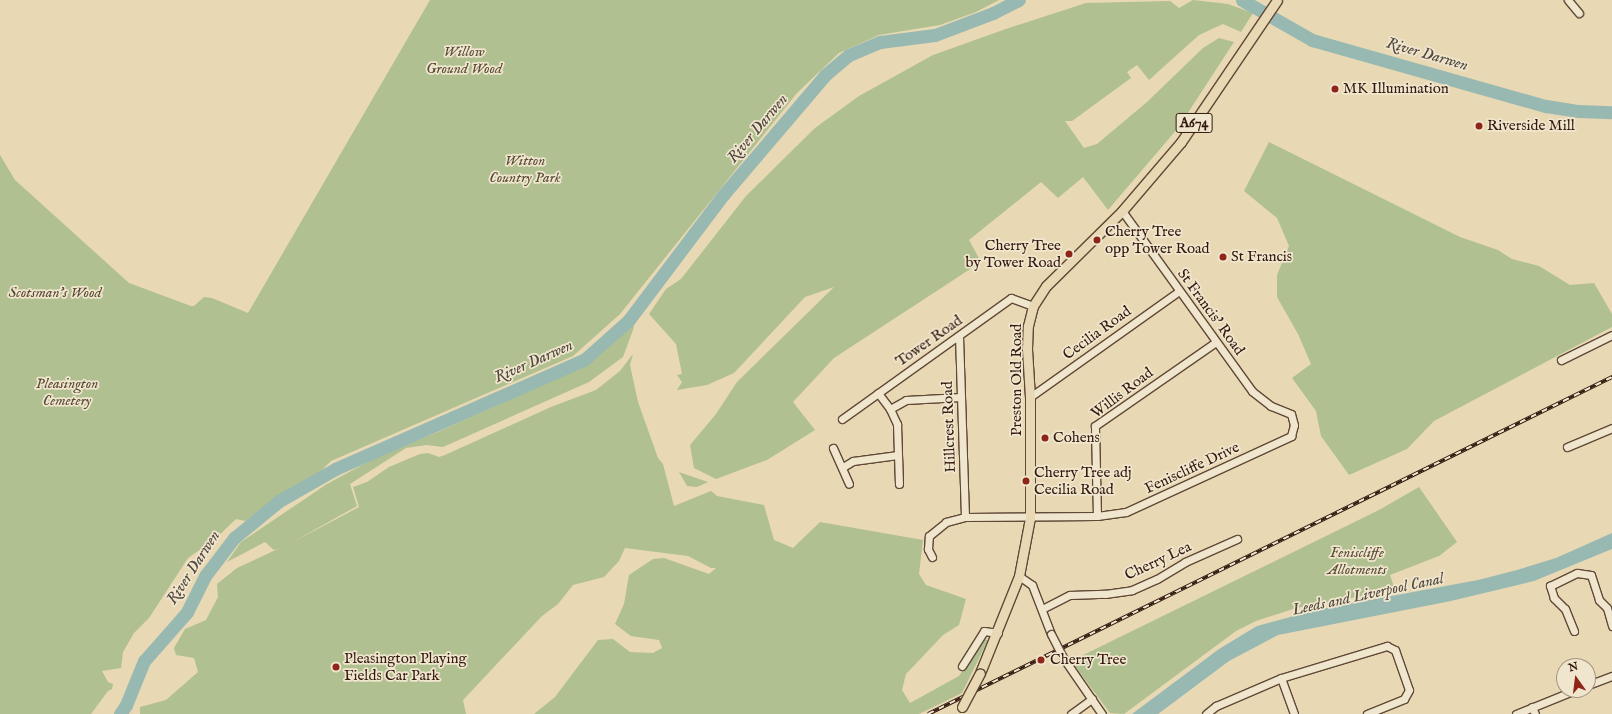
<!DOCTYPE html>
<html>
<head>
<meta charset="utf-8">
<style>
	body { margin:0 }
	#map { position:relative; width:1612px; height:714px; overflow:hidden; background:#e8d8b3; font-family:"IM FELL English",serif }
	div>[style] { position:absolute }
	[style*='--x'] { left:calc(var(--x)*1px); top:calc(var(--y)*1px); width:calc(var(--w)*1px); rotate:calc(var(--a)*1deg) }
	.green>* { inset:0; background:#b0c090 }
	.water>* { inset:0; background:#98b9b2 }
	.river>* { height:13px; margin:-6.5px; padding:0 6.5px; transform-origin:6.5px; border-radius:6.5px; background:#98b9b2 }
	.roads { filter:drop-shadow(1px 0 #604837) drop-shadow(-1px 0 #604837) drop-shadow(0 1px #604837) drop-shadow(0 -1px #604837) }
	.minor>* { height:7px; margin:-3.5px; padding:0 3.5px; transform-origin:3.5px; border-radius:3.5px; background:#f0e6ce }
	.major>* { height:9px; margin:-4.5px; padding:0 4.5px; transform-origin:4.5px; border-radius:4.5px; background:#e8d8b3 }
	.rail>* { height:3.5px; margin-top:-1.75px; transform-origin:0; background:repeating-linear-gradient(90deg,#f0e6ce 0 6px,#33180e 0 12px); box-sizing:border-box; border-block:1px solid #33180e }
	.bridges { filter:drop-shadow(1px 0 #604837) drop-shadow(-1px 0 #604837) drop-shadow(0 1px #604837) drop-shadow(0 -1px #604837) }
	.minor-bridge>* { height:7px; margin:-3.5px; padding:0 3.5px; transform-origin:3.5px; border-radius:3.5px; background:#f0e6ce }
	.major-bridge>* { height:9px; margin:-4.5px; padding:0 4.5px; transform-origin:4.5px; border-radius:4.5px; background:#e8d8b3 }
	.dots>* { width:11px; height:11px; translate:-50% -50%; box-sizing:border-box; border:2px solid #f0e6ce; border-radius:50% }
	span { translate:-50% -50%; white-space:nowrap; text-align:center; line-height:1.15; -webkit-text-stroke:3.5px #f0e6ce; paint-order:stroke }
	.shield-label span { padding:1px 3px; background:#f0e6ce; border:1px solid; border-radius:3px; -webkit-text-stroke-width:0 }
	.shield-label { font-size:14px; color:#33180e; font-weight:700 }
	.park-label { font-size:15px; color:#584a35; font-style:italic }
	.poi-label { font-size:15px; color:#33180e }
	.left { translate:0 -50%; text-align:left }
	.right { translate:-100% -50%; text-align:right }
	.street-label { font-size:15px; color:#33180e }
	.water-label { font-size:16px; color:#51483f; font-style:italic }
	.north { position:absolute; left:1556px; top:658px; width:40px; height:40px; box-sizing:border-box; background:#f0e6ce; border:1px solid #a49481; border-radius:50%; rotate:346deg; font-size:11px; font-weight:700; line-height:16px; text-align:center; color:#33180e }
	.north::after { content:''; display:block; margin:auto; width:14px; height:18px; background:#8f2418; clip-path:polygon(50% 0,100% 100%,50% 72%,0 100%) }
</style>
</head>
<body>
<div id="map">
	<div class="green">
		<i style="clip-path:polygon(430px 0,999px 0,976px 12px,940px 25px,879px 35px,839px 53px,797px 93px,620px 314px,573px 356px,331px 461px,322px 470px,245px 521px,236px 519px,214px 540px,188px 558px,149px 618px,134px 633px,123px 652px,121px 668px,102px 671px,108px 682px,113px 684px,112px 689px,108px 691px,91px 714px,0 714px,0 155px,15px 180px,129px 283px,191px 306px,194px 306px,204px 297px,212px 298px,248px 313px)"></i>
		<i style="clip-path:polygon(1193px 0,1228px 4px,1253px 13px,1241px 32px,1223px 24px,1199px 35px,1149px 80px,1137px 65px,1127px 72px,1131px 78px,1072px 121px,1065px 121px,1084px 148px,1097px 144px,1147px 102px,1203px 48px,1219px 38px,1234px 42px,1178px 128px,1108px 210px,1083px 177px,1058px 198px,1041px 182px,969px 240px,981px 262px,834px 358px,793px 402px,815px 430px,767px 460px,716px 479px,694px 468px,690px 445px,716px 414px,737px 382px,834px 287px,805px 297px,734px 373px,707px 385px,677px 390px,682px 382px,677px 375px,682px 374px,676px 344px,649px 314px,666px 289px,681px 279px,746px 196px,815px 128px,859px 96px,933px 55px,1003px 30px,1086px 3px,1170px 1px,1179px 8px)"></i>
		<i style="clip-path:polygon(1269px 142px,1460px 237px,1498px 250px,1512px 259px,1539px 266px,1570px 285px,1594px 283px,1612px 314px,1612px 327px,1434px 421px,1407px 449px,1349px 475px,1321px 436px,1316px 411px,1292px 378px,1311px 364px,1298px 334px,1277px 297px,1277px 275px,1289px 246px,1277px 218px,1244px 191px)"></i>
		<i style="clip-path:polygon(632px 324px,634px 327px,623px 357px,589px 382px,443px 447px,426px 445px,406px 448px,350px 484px,357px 506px,291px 543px,359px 507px,353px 487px,367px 482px,389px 467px,420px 454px,428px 453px,439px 457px,445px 455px,551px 407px,596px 390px,620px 371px,633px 354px,630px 365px,638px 402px,658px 458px,663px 464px,674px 506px,711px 491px,717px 496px,764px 505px,774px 540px,793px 548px,820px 522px,923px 540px,919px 574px,926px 585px,966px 599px,959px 625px,943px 635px,906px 674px,902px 690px,910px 703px,959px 676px,984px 639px,988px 640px,962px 693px,919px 714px,534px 714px,555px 697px,598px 640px,613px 639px,630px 652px,653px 653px,662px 648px,659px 640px,631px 636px,615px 624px,624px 604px,629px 575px,653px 559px,664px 558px,709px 574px,716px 568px,711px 568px,688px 556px,625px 548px,619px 561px,604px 577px,573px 585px,558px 604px,542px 616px,463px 700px,466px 714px,140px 714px,140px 707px,166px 700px,198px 672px,194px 658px,176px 655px,174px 648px,185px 629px,206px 620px,218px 597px,217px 584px,237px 568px,280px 548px,274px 550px,265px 542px,227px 562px,241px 542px,327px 484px,379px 456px,438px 432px,564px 375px,596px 358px)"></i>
		<i style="clip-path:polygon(679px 472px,708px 482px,697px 487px,687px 486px)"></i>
		<i style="clip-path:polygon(1419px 487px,1457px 542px,1439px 556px,1390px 575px,1395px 590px,1296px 608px,1256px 621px,1236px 631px,1124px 714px,1110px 713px,1071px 661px,1379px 510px)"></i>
	</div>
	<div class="water">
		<i style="clip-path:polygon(1612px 533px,1612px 549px,1534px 581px,1451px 601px,1278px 635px,1229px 661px,1158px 714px,1132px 714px,1219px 649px,1257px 626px,1316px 610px,1478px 580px,1517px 570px,1556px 558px)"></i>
	</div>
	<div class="river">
		<i style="--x:1242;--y:0;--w:81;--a:29.7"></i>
		<i style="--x:1312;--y:40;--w:243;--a:15.8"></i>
		<i style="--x:1546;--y:106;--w:33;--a:9"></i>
		<i style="--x:1579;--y:111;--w:33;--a:2"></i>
		<i style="--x:120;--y:714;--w:11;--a:-56"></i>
		<i style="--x:126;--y:705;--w:48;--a:-67.8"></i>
		<i style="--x:144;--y:661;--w:65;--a:-48.7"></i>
		<i style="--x:187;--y:612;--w:40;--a:-63.4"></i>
		<i style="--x:205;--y:576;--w:48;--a:-52.7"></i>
		<i style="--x:234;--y:538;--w:58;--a:-39.4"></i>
		<i style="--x:279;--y:501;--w:64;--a:-29.7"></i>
		<i style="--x:335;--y:469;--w:273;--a:-23.7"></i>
		<i style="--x:585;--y:359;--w:57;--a:-41.5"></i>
		<i style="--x:628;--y:321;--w:158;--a:-53"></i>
		<i style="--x:723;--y:195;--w:157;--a:-49.6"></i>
		<i style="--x:825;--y:75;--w:31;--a:-40"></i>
		<i style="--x:849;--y:55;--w:34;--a:-23"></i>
		<i style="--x:880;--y:42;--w:55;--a:-7.3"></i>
		<i style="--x:935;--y:35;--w:62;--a:-20.8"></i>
		<i style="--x:993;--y:13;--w:29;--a:-27"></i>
	</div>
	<div class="roads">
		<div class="minor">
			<i style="--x:1568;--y:0;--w:17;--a:50"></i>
			<i style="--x:959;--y:336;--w:181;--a:88.1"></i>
			<i style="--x:1561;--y:360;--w:57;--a:-26.1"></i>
			<i style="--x:878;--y:393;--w:20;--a:53"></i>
			<i style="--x:890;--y:409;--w:17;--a:65"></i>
			<i style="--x:897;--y:424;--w:60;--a:88.1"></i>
			<i style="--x:1030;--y:397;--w:183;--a:-35.4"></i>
			<i style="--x:890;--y:409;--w:18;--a:-29"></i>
			<i style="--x:906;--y:400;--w:55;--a:-3.1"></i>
			<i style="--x:842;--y:419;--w:208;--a:-35.6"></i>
			<i style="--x:1011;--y:298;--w:23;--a:20"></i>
			<i style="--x:1567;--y:447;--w:49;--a:-22.9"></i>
			<i style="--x:833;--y:448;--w:39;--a:66"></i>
			<i style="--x:843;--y:467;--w:12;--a:-31"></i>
			<i style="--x:853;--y:461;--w:45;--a:-7.6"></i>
			<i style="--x:1097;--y:516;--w:90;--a:-91.3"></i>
			<i style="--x:1095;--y:426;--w:147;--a:-34.8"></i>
			<i style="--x:932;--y:557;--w:9;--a:-117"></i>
			<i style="--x:928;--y:549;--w:13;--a:-86"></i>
			<i style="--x:929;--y:536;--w:22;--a:-39"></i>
			<i style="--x:946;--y:522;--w:20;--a:-15"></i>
			<i style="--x:965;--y:517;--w:132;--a:-0.4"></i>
			<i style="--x:1097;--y:516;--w:29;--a:-8"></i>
			<i style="--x:1126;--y:512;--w:182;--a:-24.7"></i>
			<i style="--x:1291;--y:436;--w:11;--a:-75"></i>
			<i style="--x:1294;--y:425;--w:11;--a:-105"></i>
			<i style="--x:1291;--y:414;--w:22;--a:-158"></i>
			<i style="--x:1271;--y:406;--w:24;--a:-142"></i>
			<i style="--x:1252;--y:391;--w:222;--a:-125.8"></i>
			<i style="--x:1019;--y:576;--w:16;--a:35"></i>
			<i style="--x:1032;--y:585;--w:53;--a:68.8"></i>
			<i style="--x:1042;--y:609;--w:31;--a:-27"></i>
			<i style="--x:1070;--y:595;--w:35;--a:-2"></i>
			<i style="--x:1105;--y:594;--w:27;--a:-8"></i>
			<i style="--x:1132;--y:590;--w:27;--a:-24"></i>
			<i style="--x:1157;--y:579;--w:33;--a:-31"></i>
			<i style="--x:1185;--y:562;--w:57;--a:-23.9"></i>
			<i style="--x:1574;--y:631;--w:24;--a:-112"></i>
			<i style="--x:1565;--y:609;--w:16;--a:-135"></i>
			<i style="--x:1554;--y:598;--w:13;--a:-108"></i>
			<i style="--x:1550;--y:586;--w:30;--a:-26"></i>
			<i style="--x:1577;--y:573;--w:14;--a:8"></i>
			<i style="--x:1591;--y:575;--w:26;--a:72"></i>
			<i style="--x:1599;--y:600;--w:11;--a:45"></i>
			<i style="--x:1607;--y:608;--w:19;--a:74"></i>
			<i style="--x:1064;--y:659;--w:67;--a:55.4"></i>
			<i style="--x:962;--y:666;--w:41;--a:-57.8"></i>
			<i style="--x:984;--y:631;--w:14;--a:8"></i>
			<i style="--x:1281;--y:678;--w:38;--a:70"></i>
			<i style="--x:1588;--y:685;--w:26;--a:-21"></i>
			<i style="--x:1532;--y:707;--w:8;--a:67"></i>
			<i style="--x:1071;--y:714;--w:26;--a:-36"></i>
			<i style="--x:1206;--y:714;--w:13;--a:-39"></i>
			<i style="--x:1216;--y:706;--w:71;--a:-23.3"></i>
			<i style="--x:1281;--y:678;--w:111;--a:-16.8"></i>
			<i style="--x:1387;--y:646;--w:9;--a:27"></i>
			<i style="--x:1395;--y:650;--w:42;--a:70.7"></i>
			<i style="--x:1409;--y:690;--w:10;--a:119"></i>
			<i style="--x:1404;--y:699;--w:40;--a:158"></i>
			<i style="--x:1516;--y:714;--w:64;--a:-22.1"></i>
		</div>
		<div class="major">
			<i style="--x:980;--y:673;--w:105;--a:-68.1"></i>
			<i style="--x:1019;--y:576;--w:59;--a:-79.3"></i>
			<i style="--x:1030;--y:518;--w:121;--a:-90"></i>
			<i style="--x:1030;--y:397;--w:48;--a:-93.6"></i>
			<i style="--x:1027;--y:349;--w:23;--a:-88"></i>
			<i style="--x:1028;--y:326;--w:21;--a:-76"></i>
			<i style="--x:1033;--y:306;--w:24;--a:-57"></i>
			<i style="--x:1046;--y:286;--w:107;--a:-44.6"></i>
			<i style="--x:1122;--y:211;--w:91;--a:-49.5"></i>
			<i style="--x:1181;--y:142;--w:171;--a:-55.9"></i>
		</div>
	</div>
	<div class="rail">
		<i style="--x:928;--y:714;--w:763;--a:-26.23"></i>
	</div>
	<div class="bridges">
		<div class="minor-bridge">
			<i style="--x:1051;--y:634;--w:28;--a:63"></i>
		</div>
		<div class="major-bridge">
			<i style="--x:962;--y:707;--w:38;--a:-62"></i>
		</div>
	</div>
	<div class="dots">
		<i style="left:1335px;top:89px;background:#8f2418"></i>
		<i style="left:1479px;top:126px;background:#8f2418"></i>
		<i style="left:1097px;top:240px;background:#8f2418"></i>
		<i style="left:1069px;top:254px;background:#8f2418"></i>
		<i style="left:1223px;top:257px;background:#8f2418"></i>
		<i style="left:1045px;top:438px;background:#8f2418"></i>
		<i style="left:1026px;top:481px;background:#8f2418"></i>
		<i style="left:1041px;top:660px;background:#8f2418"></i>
		<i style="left:336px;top:667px;background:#8f2418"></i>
	</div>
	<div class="shield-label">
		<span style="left:1194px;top:123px">A674</span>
	</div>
	<div class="park-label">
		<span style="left:464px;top:60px">Willow<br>Ground Wood</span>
		<span style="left:525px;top:169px">Witton<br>Country Park</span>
		<span style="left:55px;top:293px">Scotsman's Wood</span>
		<span style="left:67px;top:392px">Pleasington<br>Cemetery</span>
		<span style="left:1357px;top:561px">Feniscliffe<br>Allotments</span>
	</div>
	<div class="poi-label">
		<span class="left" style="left:1343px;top:89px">MK Illumination</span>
		<span class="left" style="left:1487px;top:126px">Riverside Mill</span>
		<span class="left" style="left:1105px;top:240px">Cherry Tree<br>opp Tower Road</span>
		<span class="right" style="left:1061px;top:254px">Cherry Tree<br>by Tower Road</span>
		<span class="left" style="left:1231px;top:257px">St Francis</span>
		<span class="left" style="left:1053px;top:438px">Cohens</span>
		<span class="left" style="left:1034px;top:481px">Cherry Tree adj<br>Cecilia Road</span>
		<span class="left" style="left:344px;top:667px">Pleasington Playing<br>Fields Car Park</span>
		<span class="left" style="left:1050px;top:660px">Cherry Tree</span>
	</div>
	<div class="street-label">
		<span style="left:1211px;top:312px;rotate:54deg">St Francis' Road</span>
		<span style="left:1097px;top:333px;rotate:-36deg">Cecilia Road</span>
		<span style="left:929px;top:341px;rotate:-35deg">Tower Road</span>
		<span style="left:1017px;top:380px;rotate:-90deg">Preston Old Road</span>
		<span style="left:1122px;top:393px;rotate:-37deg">Willis Road</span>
		<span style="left:949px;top:427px;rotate:-92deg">Hillcrest Road</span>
		<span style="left:1192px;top:468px;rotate:-25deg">Feniscliffe Drive</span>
		<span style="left:1158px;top:561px;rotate:-25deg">Cherry Lea</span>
	</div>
	<div class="water-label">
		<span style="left:1427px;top:55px;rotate:16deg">River Darwen</span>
		<span style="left:758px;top:129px;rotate:-50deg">River Darwen</span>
		<span style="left:534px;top:362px;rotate:-24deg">River Darwen</span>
		<span style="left:194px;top:568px;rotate:-57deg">River Darwen</span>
		<span style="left:1368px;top:595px;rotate:-12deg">Leeds and Liverpool Canal</span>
	</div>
	<div class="north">N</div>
</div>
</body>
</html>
